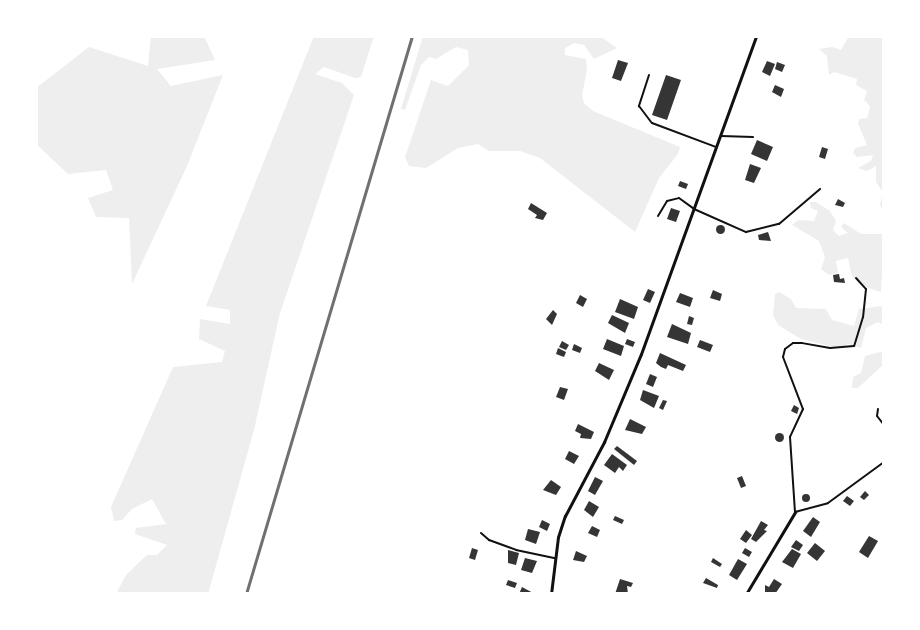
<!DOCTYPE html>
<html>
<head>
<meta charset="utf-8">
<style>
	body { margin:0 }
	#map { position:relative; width:920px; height:630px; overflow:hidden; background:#fff; font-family:Overpass,sans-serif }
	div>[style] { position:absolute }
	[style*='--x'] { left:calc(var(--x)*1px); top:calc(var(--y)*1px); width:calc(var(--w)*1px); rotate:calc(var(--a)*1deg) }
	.green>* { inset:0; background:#eee }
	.building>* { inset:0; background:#353535 }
	.round { border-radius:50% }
	.service>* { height:2px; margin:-1px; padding:0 1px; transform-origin:1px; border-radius:1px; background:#111 }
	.minor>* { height:3px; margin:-1.5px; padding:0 1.5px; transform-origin:1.5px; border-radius:1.5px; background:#111 }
	.rail>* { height:2.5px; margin:-1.25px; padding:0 1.25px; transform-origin:1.25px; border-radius:1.25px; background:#707070 }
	span { translate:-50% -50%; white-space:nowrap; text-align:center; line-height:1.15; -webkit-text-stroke:4.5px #fff; paint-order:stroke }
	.frame { position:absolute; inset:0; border:38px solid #fff; pointer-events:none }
</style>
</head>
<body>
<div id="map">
	<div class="green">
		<i style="clip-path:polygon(151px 36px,204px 36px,215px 60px,157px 69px,171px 86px,223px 75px,187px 166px,132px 284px,129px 218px,96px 217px,88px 198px,113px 190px,106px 170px,68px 174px,36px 144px,36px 88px,89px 47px,148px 66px)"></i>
		<i style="clip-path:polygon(314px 36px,374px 36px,361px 77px,355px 78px,324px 67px,315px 74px,342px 83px,354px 95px,280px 313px,254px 430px,208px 594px,116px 594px,126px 575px,147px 555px,157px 555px,167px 545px,135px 534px,136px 528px,166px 524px,152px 499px,132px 509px,122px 520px,114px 521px,111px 507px,173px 367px,222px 362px,225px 351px,199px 339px,200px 319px,230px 324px,230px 310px,206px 306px)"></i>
		<i style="clip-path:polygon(423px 36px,600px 36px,617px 48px,594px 59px,584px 45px,574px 43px,565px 48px,565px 55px,586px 59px,587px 69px,582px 96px,584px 103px,593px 111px,680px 147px,678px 154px,659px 178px,635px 232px,540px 158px,520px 151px,489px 151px,478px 144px,458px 148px,426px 168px,409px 166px,405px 157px,431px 80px,448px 86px,469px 65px,468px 50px,456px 47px,436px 59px,429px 57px,421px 65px,405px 110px,401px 109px)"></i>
		<i style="clip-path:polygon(849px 36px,884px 36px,884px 215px,880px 204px,883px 192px,876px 182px,876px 166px,867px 171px,858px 168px,871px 161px,873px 155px,857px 157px,853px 153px,855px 148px,867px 145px,858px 124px,859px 119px,867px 118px,869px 112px,870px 106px,864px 100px,867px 91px,856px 85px,857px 79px,834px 72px,829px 75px,827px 56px,819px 49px,832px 47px,841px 50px)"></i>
		<i style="clip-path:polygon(810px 202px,816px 202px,830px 211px,836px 221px,833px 230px,839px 236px,848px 233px,841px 227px,844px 223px,861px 234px,884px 234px,881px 292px,868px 288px,852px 277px,848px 258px,836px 261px,838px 273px,829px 275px,821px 269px,825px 257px,819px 241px,792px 225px,798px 220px,814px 221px,818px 211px,811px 208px)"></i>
		<i style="clip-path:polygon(779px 292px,791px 299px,796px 308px,826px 309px,832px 320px,854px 326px,859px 309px,882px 306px,884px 325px,878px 322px,866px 328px,861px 348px,848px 344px,842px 348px,830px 346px,801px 339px,778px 325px,773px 315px,775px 294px)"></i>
		<i style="clip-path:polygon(884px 351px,884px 364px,858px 388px,852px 388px,853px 377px,861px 373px,865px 356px)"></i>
	</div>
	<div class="building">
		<i style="clip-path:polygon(618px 60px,628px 63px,621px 81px,612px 78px)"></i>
		<i style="clip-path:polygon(767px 61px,775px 64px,770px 76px,762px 72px)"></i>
		<i style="clip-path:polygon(777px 62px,785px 65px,782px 72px,775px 69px)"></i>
		<i style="clip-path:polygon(666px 75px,681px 80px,667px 120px,652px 115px)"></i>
		<i style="clip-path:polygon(775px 85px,784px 89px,781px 97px,772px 92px)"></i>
		<i style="clip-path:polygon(757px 140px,773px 147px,767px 161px,751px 154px)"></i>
		<i style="clip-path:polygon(822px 147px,828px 149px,825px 159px,819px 157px)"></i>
		<i style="clip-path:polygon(750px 164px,761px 168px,754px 183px,745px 180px)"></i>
		<i style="clip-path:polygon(680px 181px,688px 184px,686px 189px,678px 186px)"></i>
		<i style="clip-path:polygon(838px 199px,845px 203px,843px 207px,835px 205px)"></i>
		<i style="clip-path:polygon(531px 203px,547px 213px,543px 220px,535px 218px,537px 215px,528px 209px)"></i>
		<i style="clip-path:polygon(671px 208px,680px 211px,676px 222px,667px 219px)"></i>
		<i class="round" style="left:715.5px;top:224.5px;width:9px;height:9px"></i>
		<i style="clip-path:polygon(768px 232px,771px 241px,759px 240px,758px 235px)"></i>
		<i style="clip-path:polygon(839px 274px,840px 279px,844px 278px,845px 283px,834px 282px,833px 275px)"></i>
		<i style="clip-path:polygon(648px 289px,655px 292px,650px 303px,643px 300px)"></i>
		<i style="clip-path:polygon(713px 290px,722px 294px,720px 301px,710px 298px)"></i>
		<i style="clip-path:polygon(680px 293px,693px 298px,690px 307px,676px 302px)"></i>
		<i style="clip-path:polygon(580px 295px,587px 299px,583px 307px,576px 303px)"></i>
		<i style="clip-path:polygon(620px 299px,638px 307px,634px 319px,615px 312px)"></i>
		<i style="clip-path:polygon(553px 310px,557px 314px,552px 325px,546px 319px)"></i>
		<i style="clip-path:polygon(612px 315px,629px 323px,625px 333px,608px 323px)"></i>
		<i style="clip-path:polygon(689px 316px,694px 318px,692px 325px,687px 324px)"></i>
		<i style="clip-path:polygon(672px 324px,691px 333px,688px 344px,667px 337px)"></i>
		<i style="clip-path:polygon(607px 339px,624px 346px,621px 356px,603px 349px)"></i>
		<i style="clip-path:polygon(627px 339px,635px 342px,633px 347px,625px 344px)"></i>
		<i style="clip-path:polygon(700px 340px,713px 345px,710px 352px,697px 347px)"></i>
		<i style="clip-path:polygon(562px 341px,569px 345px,566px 350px,559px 347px)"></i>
		<i style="clip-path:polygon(574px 344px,582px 348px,580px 353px,572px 350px)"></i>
		<i style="clip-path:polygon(558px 348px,566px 352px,564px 357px,556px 354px)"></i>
		<i style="clip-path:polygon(660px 353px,686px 365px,683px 371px,668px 365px,666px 369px,661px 367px,656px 363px)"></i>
		<i style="clip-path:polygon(599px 363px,614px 370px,609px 380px,595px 371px)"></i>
		<i style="clip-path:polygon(650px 374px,657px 377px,653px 387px,646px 384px)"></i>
		<i style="clip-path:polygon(560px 387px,568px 389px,564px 400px,556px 397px)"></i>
		<i style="clip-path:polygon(643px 390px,659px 396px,654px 408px,640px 400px)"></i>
		<i style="clip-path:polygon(663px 400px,667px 401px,663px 410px,659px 408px)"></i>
		<i style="clip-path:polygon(794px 405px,799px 408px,797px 414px,791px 411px)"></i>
		<i style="clip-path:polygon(630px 419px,646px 427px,642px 434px,625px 430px)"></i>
		<i style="clip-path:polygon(578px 424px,594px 432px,591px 439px,580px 438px,581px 434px,575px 431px)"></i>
		<i class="round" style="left:774.5px;top:432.5px;width:9px;height:9px"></i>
		<i style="clip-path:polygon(617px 446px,637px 461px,634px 465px,614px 449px)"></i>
		<i style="clip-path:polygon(569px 451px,579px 456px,574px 464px,565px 459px)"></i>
		<i style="clip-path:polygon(612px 454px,627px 465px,623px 471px,619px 467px,615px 473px,604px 465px)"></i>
		<i style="clip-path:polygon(742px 476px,746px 486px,741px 488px,737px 478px)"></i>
		<i style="clip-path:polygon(595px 477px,603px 481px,595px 495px,588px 491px)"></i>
		<i style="clip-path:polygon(551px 480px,561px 487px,556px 495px,543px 490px)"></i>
		<i style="clip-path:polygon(865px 491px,869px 495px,864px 500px,860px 497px)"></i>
		<i class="round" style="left:802px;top:494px;width:8px;height:8px"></i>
		<i style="clip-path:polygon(847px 496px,854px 501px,850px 506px,843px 501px)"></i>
		<i style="clip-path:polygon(589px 501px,599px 507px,593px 517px,584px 510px)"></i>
		<i style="clip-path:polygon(615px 516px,624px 520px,622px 524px,613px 520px)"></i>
		<i style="clip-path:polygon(813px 517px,820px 522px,811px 537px,803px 531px)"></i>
		<i style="clip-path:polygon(542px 520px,550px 524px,547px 531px,539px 527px)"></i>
		<i style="clip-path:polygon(761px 521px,768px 525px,764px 530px,767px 531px,756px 542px,751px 539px)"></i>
		<i style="clip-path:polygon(592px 526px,600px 530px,597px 537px,588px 533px)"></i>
		<i style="clip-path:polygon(528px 529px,540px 532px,536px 544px,525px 540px)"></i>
		<i style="clip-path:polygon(746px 530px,752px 535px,746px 543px,740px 539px)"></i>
		<i style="clip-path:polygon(869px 536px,878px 541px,868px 558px,859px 552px)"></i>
		<i style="clip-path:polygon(796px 540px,803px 545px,799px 551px,791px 547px)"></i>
		<i style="clip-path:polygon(815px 543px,825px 551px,817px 561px,807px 553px)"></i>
		<i style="clip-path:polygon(472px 548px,478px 550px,475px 560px,469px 558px)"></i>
		<i style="clip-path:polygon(745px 548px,752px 552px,749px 557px,742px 553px)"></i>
		<i style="clip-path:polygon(792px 549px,801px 554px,793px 568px,782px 562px)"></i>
		<i style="clip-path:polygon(508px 550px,519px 553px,516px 565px,508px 563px)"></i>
		<i style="clip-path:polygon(576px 551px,587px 556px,584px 562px,573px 560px)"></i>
		<i style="clip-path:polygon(525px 558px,537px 561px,532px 573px,521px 570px)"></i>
		<i style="clip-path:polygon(713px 558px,722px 564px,720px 567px,711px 562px)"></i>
		<i style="clip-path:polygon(738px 559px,747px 564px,737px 580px,729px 575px)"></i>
		<i style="clip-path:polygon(706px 578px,718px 585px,717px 588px,703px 583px)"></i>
		<i style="clip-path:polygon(620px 579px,633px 583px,631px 587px,627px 586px,628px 594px,615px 594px)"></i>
		<i style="clip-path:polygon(774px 579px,782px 584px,775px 594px,765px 594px,765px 585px,769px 587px)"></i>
		<i style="clip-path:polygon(508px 580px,517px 583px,515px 588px,506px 585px)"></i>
		<i style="clip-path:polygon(522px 587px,535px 594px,519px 594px)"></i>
	</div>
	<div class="service">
		<i style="--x:649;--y:75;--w:33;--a:108"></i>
		<i style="--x:639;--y:106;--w:21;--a:53"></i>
		<i style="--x:652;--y:123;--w:68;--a:20.6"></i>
		<i style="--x:721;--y:136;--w:32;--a:2"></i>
		<i style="--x:658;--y:216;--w:17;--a:-59"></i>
		<i style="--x:667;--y:201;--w:12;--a:-14"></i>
		<i style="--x:679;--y:198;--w:19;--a:36"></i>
		<i style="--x:694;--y:209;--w:57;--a:23.9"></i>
		<i style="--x:746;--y:232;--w:34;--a:-14"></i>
		<i style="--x:779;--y:224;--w:54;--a:-40.5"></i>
		<i style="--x:856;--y:278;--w:15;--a:48"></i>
		<i style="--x:866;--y:289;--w:28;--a:96"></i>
		<i style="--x:863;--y:317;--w:30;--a:107"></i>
		<i style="--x:854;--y:346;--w:24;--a:175"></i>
		<i style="--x:830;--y:348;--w:28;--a:-170"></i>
		<i style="--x:802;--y:343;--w:9;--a:180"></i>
		<i style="--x:793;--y:343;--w:10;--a:143"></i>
		<i style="--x:785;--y:349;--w:8;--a:104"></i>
		<i style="--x:783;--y:357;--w:56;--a:69"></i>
		<i style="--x:803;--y:409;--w:31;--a:115"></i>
		<i style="--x:790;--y:437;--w:75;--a:86.2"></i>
		<i style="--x:795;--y:512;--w:34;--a:-15"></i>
		<i style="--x:828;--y:503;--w:69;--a:-36.2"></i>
		<i style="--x:878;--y:409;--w:7;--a:98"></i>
		<i style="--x:877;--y:416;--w:11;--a:52"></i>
		<i style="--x:481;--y:533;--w:11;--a:41"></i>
		<i style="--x:489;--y:540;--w:29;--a:20"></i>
		<i style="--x:516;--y:550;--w:40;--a:12"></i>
	</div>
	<div class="minor">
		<i style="--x:551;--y:594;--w:57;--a:-83"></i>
		<i style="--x:558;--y:537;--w:22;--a:-72"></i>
		<i style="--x:565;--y:516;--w:84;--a:-62.2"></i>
		<i style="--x:604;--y:442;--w:95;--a:-67.2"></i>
		<i style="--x:641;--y:354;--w:338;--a:-70.1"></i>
		<i style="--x:746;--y:594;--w:96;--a:-59.1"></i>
	</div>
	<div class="rail">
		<i style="--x:246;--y:594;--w:582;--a:-73.43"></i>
	</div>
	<div class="frame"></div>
</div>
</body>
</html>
